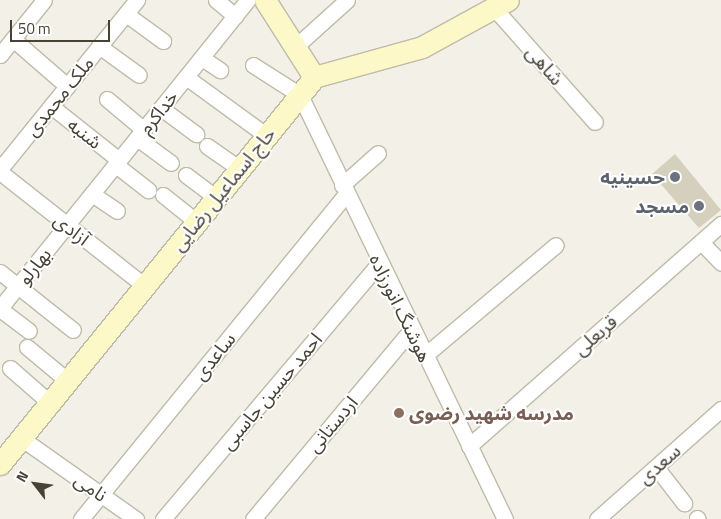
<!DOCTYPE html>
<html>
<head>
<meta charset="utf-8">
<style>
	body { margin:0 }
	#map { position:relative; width:721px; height:519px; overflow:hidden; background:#f3f1e7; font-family:"Titillium Web","Noto Sans Arabic",sans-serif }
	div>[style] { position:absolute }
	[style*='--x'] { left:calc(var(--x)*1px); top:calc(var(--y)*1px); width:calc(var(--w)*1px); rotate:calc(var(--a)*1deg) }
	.building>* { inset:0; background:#d5cfbd }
	.roads { filter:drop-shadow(1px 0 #bfbbaa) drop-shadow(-1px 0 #bfbbaa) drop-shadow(0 1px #bfbbaa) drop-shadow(0 -1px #bfbbaa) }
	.minor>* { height:15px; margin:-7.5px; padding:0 7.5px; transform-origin:7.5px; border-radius:7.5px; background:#fff }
	.secondary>* { height:21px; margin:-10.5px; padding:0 10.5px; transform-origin:10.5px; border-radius:10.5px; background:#fdf8c7 }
	.dots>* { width:14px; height:14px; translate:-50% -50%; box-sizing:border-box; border:2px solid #fff; border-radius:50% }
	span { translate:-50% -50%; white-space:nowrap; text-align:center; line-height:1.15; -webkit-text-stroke:4px #fff; paint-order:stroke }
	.street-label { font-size:19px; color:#464236 }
	.worship-label { font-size:19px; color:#5b616d; font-weight:700 }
	.right { translate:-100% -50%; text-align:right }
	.education-label { font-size:19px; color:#785e54; font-weight:700 }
	.left { translate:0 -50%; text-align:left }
	.north { position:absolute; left:10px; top:459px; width:50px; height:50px; -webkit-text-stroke:4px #fff; paint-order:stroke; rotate:300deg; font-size:14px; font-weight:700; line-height:20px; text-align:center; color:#464236 }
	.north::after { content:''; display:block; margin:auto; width:18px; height:22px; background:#464236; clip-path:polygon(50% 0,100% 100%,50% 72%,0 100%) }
	.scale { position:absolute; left:10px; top:20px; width:100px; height:22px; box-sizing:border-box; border:2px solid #464236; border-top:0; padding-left:6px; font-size:15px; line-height:18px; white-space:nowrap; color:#464236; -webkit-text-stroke:4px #fff; paint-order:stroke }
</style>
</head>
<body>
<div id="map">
	<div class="building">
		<i style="clip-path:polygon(675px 154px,721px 210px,699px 228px,652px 174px)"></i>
	</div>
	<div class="roads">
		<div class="minor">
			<i style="--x:216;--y:0;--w:25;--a:40"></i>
			<i style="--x:494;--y:8;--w:152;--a:48.5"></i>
			<i style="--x:126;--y:14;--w:46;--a:36.1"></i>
			<i style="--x:13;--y:39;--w:72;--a:41"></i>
			<i style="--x:99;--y:46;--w:49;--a:35.9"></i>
			<i style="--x:295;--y:47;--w:70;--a:-42.1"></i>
			<i style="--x:0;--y:55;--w:70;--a:-51.3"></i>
			<i style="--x:202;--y:58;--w:22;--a:34"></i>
			<i style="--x:253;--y:65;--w:56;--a:32.6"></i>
			<i style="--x:300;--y:95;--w:471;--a:64.2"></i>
			<i style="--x:186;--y:77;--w:100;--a:36.1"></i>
			<i style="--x:107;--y:99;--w:48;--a:40"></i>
			<i style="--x:51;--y:106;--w:87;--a:38.5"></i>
			<i style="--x:161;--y:108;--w:44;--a:36.6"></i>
			<i style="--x:137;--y:138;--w:42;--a:36.3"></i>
			<i style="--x:207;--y:146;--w:40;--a:34.9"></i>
			<i style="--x:116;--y:165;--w:41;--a:38"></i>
			<i style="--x:0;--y:169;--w:218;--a:-51"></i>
			<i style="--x:0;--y:172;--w:184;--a:38.2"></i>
			<i style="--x:186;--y:175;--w:38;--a:37"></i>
			<i style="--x:342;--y:185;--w:48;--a:-41.6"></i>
			<i style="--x:92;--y:194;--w:30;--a:34"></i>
			<i style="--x:163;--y:195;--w:43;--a:38.5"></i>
			<i style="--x:701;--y:242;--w:29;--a:46"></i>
			<i style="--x:0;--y:272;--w:93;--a:38.5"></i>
			<i style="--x:0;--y:308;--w:395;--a:-51.2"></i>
			<i style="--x:0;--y:309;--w:36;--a:37"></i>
			<i style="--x:27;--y:347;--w:53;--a:39.7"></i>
			<i style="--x:424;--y:356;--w:172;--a:-40.1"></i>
			<i style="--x:10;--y:368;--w:53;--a:41.2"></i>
			<i style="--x:21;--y:438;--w:141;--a:35.2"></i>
			<i style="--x:469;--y:446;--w:336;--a:-41.4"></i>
			<i style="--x:656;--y:467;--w:46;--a:52.1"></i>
			<i style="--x:697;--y:518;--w:1;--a:45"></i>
			<i style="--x:81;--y:519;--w:419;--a:-50.8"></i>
			<i style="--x:163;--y:519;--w:335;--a:-49.8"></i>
			<i style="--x:253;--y:519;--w:246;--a:-50.1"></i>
			<i style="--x:597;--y:519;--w:166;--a:-41.6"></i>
		</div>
		<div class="secondary">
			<i style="--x:265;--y:0;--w:91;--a:57.5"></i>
			<i style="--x:0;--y:464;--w:498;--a:-50.9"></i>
			<i style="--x:314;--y:77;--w:112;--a:-15.5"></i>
			<i style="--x:422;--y:47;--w:98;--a:-28.7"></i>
		</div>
	</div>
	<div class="dots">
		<i style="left:675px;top:177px;background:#6b7280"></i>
		<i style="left:699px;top:206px;background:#6b7280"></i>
		<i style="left:399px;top:413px;background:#8d6e63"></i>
	</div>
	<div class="street-label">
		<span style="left:545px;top:65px;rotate:49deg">شاهی</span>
		<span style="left:59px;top:96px;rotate:-51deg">ملک محمدی</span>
		<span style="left:158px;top:112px;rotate:-51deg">خداکرم</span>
		<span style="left:85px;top:133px;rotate:38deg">شنبه</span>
		<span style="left:223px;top:189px;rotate:-51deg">حاج اسماعیل رضایی</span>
		<span style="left:72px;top:229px;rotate:38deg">آزادی</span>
		<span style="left:34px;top:266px;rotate:-51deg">بهارلو</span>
		<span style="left:401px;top:308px;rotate:64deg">هوشنگ انورزاده</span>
		<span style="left:595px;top:335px;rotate:-41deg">قربعلی</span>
		<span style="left:214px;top:356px;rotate:-51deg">ساعدی</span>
		<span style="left:271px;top:391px;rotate:-50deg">احمد حسین جاسبی</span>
		<span style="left:332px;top:424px;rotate:-50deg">اردستانی</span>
		<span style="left:659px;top:464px;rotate:-42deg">سعدی</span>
		<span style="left:91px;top:487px;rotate:35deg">نامی</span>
	</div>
	<div class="worship-label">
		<span class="right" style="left:665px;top:177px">حسینیه</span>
		<span class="right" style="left:689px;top:206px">مسجد</span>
	</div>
	<div class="education-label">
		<span class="left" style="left:409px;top:413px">مدرسه شهید رضوی</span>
	</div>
	<div class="north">N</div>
	<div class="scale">50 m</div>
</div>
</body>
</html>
